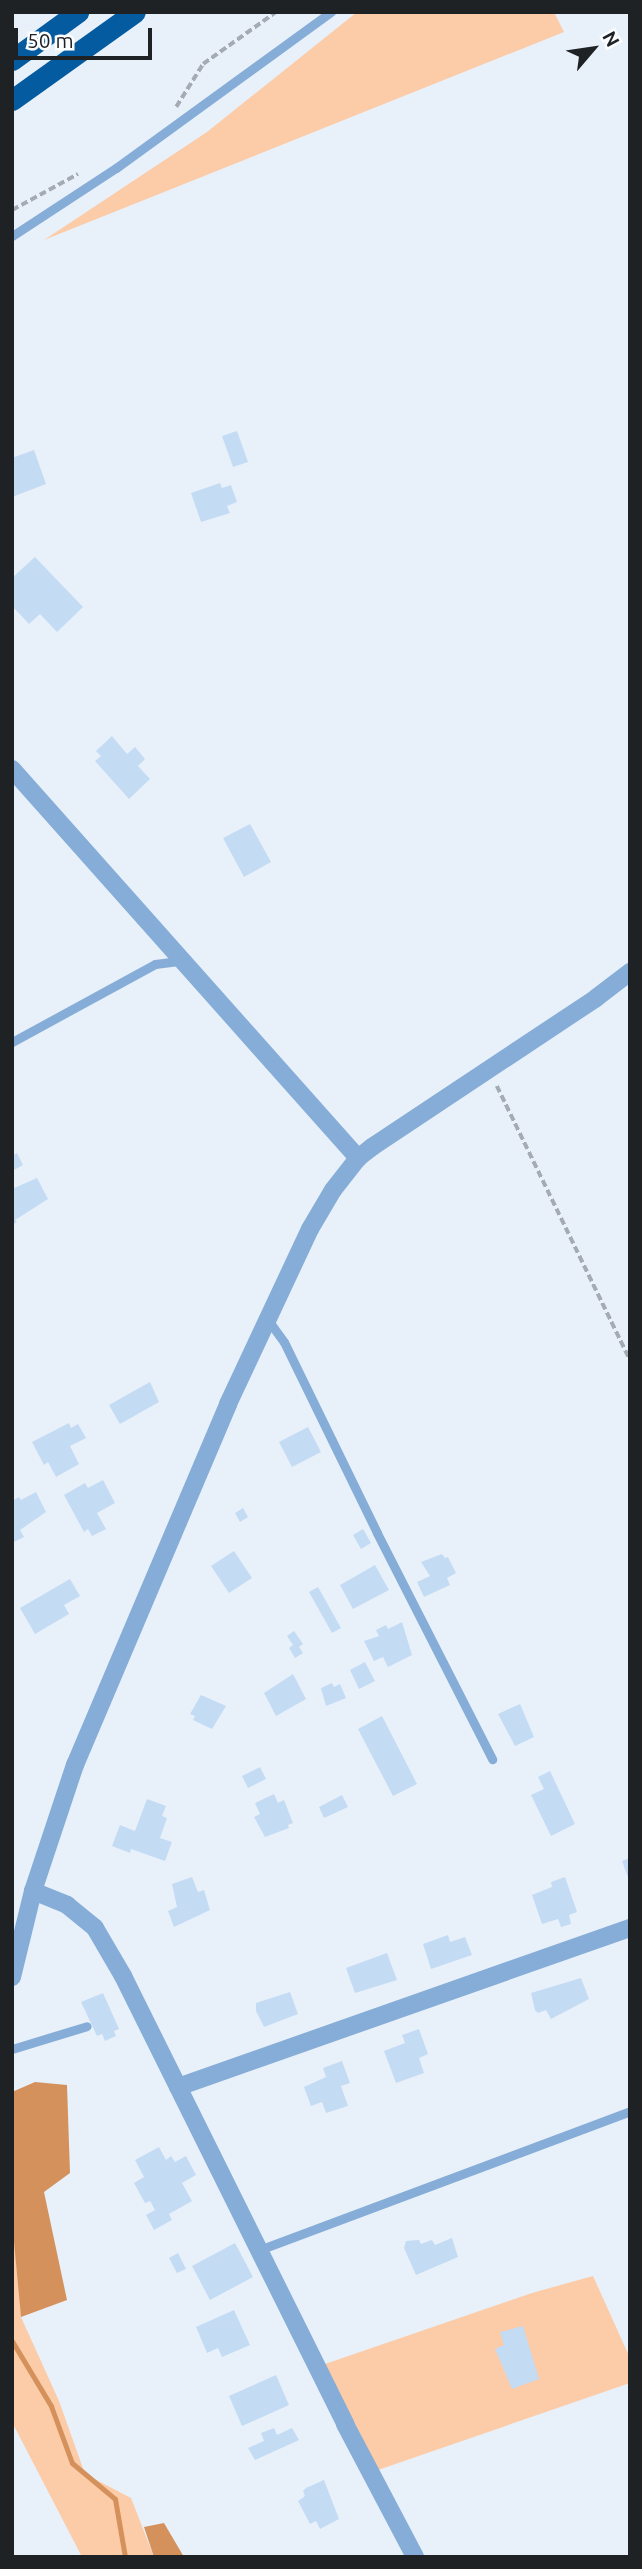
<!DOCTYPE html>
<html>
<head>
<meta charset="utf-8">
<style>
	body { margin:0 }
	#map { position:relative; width:642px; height:2569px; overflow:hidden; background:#e8f1fa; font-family:Ubuntu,sans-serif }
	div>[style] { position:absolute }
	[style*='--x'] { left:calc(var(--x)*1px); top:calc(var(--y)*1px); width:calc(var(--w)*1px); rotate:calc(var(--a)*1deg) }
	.green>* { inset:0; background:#fccba7 }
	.water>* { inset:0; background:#d4915c }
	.stream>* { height:5px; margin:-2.5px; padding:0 2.5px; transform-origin:2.5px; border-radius:2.5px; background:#d4915c }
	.building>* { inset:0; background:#c4dbf4 }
	.path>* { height:3.5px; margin-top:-1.75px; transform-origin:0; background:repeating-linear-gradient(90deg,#a4abb2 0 7px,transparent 0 10.5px) }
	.lane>* { height:9px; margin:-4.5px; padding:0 4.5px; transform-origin:4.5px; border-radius:4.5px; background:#86add7 }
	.street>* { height:18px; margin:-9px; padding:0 9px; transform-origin:9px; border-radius:9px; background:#86add7 }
	.highway>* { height:21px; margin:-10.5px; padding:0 10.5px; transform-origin:10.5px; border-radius:10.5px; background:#055ba0 }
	span { translate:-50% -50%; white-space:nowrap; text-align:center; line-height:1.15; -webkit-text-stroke:6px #fbfdff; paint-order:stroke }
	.frame { position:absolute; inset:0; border:14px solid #1f2225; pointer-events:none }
	.north { position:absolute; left:558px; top:14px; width:70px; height:70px; -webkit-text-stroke:5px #fbfdff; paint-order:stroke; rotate:61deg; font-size:19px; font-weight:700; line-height:28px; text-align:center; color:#1f2225 }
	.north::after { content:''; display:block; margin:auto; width:24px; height:32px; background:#1f2225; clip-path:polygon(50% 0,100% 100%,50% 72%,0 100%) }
	.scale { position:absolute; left:14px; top:28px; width:138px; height:32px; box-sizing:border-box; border:4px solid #1f2225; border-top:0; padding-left:9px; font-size:21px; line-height:24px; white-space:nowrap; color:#1f2225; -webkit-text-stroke:5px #fbfdff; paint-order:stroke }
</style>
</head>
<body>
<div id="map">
	<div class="green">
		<i style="clip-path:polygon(357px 12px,554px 12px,564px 32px,44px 240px,207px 132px)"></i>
		<i style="clip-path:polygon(12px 2130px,21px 2317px,59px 2401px,85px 2474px,131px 2498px,154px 2557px,82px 2557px,12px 2422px)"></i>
		<i style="clip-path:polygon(593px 2276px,630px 2358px,630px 2383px,378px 2470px,325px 2364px,532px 2293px)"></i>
	</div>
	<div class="water">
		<i style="clip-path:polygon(35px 2082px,67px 2085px,70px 2173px,44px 2192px,67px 2300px,21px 2317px,12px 2220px,12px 2092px)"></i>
		<i style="clip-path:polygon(164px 2523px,184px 2557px,154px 2557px,144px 2527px)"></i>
	</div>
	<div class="stream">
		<i style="--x:12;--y:2341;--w:76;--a:59"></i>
		<i style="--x:51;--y:2406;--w:61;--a:69.8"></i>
		<i style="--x:72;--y:2463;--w:56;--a:39.9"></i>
		<i style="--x:115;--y:2499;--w:59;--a:80.2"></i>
	</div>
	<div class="building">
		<i style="clip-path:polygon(237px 431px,248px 462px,233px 467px,222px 436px)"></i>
		<i style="clip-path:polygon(34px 450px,46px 484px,12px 497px,12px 458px)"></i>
		<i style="clip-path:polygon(220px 483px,222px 488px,231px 485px,237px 502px,227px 506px,230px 513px,201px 522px,191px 493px)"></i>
		<i style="clip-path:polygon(35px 557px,83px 607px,57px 632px,40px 614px,29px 624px,12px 606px,12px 578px)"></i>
		<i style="clip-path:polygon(112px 736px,127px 754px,135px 747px,145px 759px,138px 766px,150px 779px,129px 799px,95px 761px,101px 756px,96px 751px)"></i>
		<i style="clip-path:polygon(250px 824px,271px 862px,244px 877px,223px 838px)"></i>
		<i style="clip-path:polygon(17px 1153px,23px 1165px,12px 1171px,12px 1156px)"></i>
		<i style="clip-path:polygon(37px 1178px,48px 1199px,15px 1220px,17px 1222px,12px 1225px,12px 1189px)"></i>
		<i style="clip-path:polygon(150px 1382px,159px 1402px,120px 1424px,109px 1405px)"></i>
		<i style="clip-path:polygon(69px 1423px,71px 1428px,78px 1424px,86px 1438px,70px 1446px,79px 1464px,56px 1477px,48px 1462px,44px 1465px,32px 1442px)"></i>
		<i style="clip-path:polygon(308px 1427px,321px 1452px,292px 1467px,279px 1442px)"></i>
		<i style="clip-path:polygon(103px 1480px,115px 1503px,97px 1513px,106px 1529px,92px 1536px,88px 1529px,84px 1532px,64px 1495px,85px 1483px,88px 1488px)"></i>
		<i style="clip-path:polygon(36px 1492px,46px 1512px,20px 1530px,24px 1537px,12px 1543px,12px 1501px,19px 1497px,21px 1500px)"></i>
		<i style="clip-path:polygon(243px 1508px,248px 1517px,240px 1522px,235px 1513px)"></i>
		<i style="clip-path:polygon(363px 1529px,371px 1543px,361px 1549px,353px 1535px)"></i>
		<i style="clip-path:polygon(234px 1551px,252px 1578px,229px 1593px,211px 1566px)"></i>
		<i style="clip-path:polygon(442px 1554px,445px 1558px,448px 1557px,456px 1573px,447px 1578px,450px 1585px,424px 1597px,417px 1582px,430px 1576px,421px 1562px)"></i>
		<i style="clip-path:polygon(375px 1565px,389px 1590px,353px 1609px,340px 1585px)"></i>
		<i style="clip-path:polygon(70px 1579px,80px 1596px,64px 1605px,69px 1614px,35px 1634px,20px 1608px)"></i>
		<i style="clip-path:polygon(318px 1587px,341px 1628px,332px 1633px,309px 1592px)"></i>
		<i style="clip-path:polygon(402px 1622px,412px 1655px,388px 1667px,383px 1657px,374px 1661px,364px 1641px,379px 1636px,376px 1630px,386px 1625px,388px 1629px)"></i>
		<i style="clip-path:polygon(294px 1631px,303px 1644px,299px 1647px,303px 1653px,295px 1658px,289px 1648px,293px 1645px,287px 1636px)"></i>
		<i style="clip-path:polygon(365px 1662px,375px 1681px,359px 1689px,350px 1670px)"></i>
		<i style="clip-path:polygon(293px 1674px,306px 1699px,276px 1716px,264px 1693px)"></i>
		<i style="clip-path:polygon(332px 1683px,334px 1687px,340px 1684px,346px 1698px,326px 1706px,321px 1688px)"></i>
		<i style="clip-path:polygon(201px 1695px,226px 1706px,212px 1729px,193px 1720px,195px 1716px,190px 1714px)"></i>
		<i style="clip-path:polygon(520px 1704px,534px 1737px,515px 1746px,498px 1714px)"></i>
		<i style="clip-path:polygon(382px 1716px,417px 1784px,393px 1796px,358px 1729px)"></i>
		<i style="clip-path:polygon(260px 1767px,266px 1779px,248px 1788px,242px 1776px)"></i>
		<i style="clip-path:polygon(550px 1771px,575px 1824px,551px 1836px,531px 1795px,544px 1789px,538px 1777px)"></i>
		<i style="clip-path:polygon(274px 1794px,278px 1803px,284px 1800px,293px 1823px,288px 1825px,289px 1828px,265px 1837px,254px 1817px,260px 1814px,255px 1803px)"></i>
		<i style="clip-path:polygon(342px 1795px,348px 1807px,324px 1818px,319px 1807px)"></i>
		<i style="clip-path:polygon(147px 1799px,166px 1806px,162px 1816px,167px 1818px,160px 1838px,172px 1842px,165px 1861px,131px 1849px,130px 1853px,112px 1846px,120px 1825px,135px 1831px)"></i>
		<i style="clip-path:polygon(630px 1858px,630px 1880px,629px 1880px,622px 1861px)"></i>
		<i style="clip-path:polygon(192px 1877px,198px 1892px,204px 1890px,210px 1910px,174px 1927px,168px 1911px,177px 1907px,172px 1884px)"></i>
		<i style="clip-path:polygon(565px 1877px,577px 1912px,569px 1915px,571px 1924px,561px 1927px,558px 1919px,542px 1924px,532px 1895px,552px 1887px,551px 1882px)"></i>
		<i style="clip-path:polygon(448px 1935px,450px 1942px,465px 1937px,472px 1955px,431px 1969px,423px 1944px)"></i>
		<i style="clip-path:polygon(387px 1953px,397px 1980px,355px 1993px,346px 1968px)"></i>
		<i style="clip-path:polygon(581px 1978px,589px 1999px,551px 2019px,546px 2010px,538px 2013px,535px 2010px,531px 1993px)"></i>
		<i style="clip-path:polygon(290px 1992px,298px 2014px,264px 2027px,256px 2011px,256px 2003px)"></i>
		<i style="clip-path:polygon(103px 1993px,119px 2029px,114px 2031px,116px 2036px,105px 2041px,102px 2034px,97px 2036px,81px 2002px)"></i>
		<i style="clip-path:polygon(419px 2029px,428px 2054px,419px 2058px,424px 2073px,396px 2083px,384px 2051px,405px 2043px,402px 2035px)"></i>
		<i style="clip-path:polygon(342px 2061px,350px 2083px,341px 2086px,348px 2106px,326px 2113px,322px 2102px,311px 2106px,304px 2087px,326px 2077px,323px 2068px)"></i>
		<i style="clip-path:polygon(159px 2147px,166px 2160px,171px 2156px,175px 2162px,186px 2156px,196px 2175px,182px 2183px,192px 2201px,169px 2214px,172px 2220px,154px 2230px,146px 2215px,155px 2210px,150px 2201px,145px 2203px,134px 2183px,144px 2177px,135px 2160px)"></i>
		<i style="clip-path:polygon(452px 2238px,458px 2257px,416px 2275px,404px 2248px,406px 2241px,419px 2240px,421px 2244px,432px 2240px,435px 2245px)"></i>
		<i style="clip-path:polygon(235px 2243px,253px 2277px,210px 2300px,192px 2266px)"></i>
		<i style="clip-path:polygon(178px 2253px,186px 2269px,177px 2273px,169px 2258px)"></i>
		<i style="clip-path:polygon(234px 2310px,250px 2345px,222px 2357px,218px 2348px,207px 2353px,196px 2327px)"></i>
		<i style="clip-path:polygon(523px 2326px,539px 2379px,512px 2389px,495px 2349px,504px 2345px,500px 2332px)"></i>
		<i style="clip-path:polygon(276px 2375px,289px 2405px,242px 2426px,229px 2396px)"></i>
		<i style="clip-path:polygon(274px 2428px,277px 2435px,292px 2428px,299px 2440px,255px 2460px,248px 2448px,264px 2441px,261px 2433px)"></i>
		<i style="clip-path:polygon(324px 2480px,339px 2519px,320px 2529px,316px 2521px,310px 2524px,298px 2501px,305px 2496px,303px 2491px,306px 2488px)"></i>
	</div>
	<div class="path">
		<i style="--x:176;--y:107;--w:51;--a:-57.9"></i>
		<i style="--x:203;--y:64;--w:90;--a:-35.5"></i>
		<i style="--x:12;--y:210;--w:75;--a:-28.6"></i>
		<i style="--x:497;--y:1086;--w:305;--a:64.1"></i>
	</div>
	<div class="lane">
		<i style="--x:12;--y:236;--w:124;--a:-33.2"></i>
		<i style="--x:116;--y:168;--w:266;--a:-36"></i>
		<i style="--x:12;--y:1042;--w:163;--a:-28.6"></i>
		<i style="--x:155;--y:964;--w:26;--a:-7"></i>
		<i style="--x:268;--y:1320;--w:27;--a:54"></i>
		<i style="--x:284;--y:1342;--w:212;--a:64"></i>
		<i style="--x:377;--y:1533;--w:254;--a:63"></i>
		<i style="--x:12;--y:2049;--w:78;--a:-17"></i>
		<i style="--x:259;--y:2250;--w:396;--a:-20.5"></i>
	</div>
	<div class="street">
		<i style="--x:12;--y:769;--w:521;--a:48.35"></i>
		<i style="--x:33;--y:1891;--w:37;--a:22"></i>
		<i style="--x:67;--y:1905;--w:36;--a:39"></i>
		<i style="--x:95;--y:1928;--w:56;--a:59.7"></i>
		<i style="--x:123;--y:1976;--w:500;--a:63.6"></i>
		<i style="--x:345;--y:2424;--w:150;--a:62.2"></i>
		<i style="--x:12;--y:1977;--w:89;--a:-76.3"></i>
		<i style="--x:33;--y:1891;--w:133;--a:-71.6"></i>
		<i style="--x:75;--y:1765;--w:392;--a:-67"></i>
		<i style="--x:228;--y:1404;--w:193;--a:-64.9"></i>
		<i style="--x:310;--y:1229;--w:45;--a:-59.5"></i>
		<i style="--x:333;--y:1190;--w:41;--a:-52"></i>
		<i style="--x:358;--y:1158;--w:18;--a:-38"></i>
		<i style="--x:372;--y:1147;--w:269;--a:-33.6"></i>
		<i style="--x:596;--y:998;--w:43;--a:-37.4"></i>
		<i style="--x:178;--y:2087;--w:479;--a:-19.4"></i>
	</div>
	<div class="highway">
		<i style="--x:12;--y:60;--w:82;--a:-36"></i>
		<i style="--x:12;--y:100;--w:151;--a:-35.6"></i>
	</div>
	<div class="frame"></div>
	<div class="north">N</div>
	<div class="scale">50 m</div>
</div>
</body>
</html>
